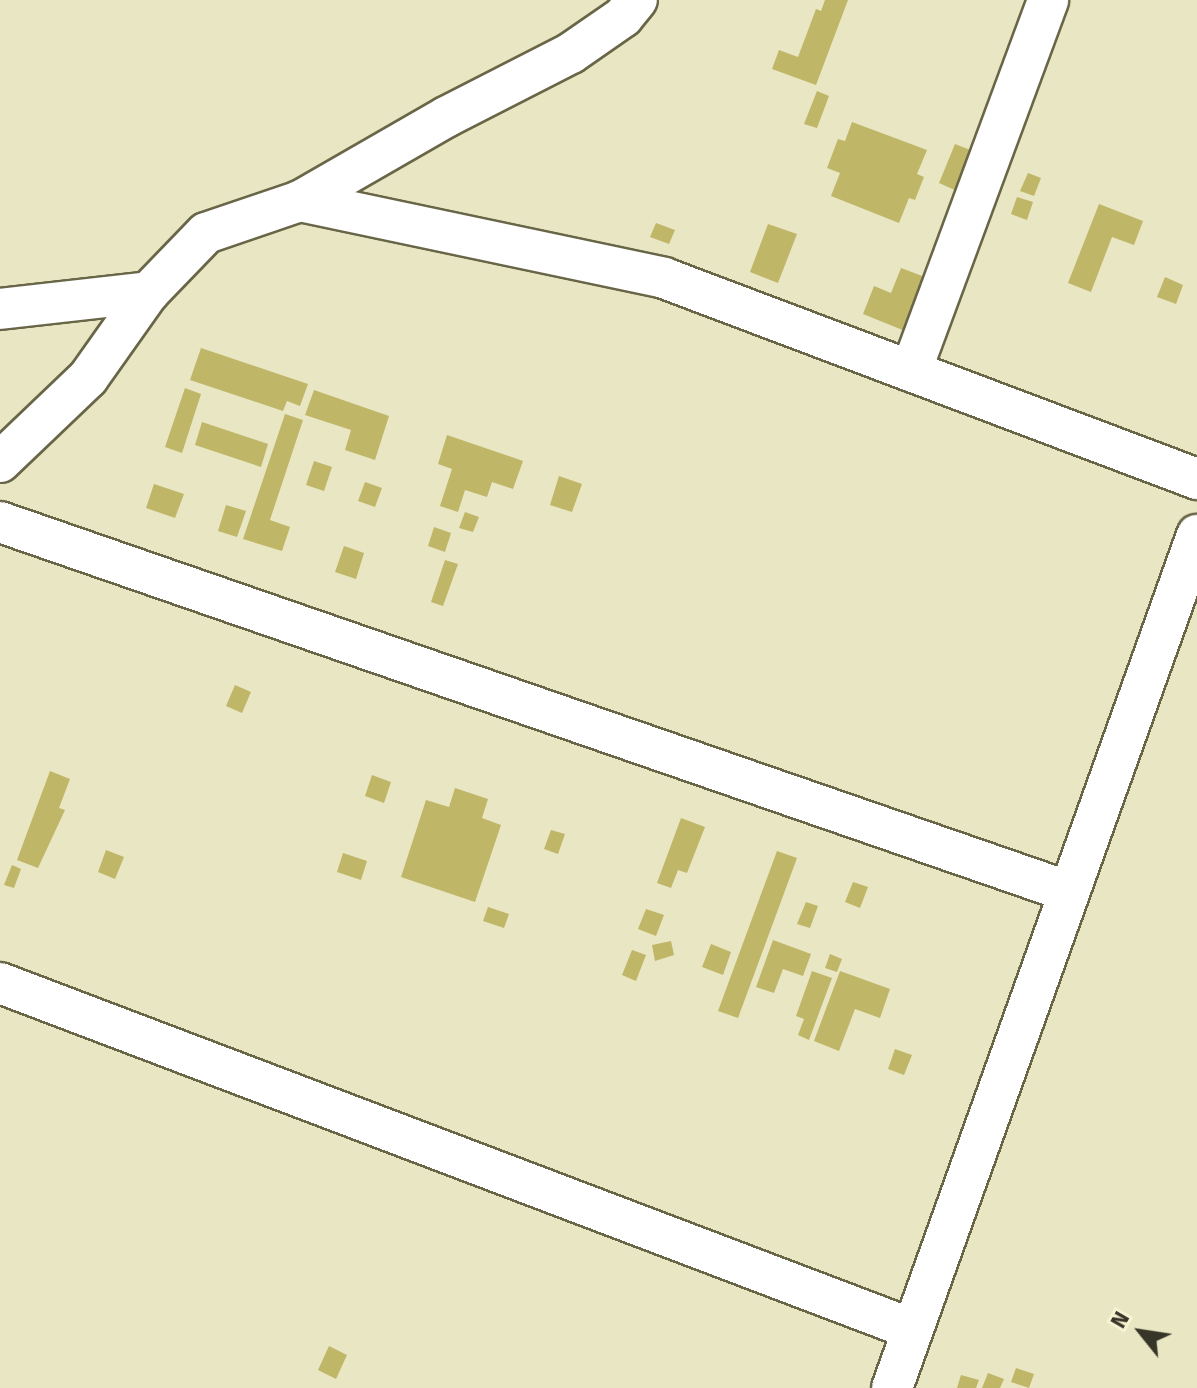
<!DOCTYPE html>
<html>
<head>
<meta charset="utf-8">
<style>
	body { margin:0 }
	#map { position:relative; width:1197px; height:1388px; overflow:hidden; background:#e9e6c4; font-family:"Fira Sans",sans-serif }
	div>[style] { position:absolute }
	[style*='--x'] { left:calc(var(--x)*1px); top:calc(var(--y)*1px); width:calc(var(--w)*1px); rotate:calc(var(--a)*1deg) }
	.building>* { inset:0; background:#c0b667 }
	.roads { filter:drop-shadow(2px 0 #696648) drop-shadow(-2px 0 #696648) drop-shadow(0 2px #696648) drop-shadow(0 -2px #696648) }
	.minor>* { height:40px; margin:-20px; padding:0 20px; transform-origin:20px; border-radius:20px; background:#fff }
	span { translate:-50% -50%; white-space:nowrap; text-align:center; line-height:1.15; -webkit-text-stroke:6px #f7f3d1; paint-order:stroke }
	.north { position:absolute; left:1101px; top:1292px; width:80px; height:80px; -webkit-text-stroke:6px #f7f3d1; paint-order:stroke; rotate:300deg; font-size:22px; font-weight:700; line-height:32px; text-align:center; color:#373528 }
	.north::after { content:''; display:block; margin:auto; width:28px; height:36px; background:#373528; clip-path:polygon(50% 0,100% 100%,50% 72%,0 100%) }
</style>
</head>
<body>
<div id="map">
	<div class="building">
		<i style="clip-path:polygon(825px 0,848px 0,816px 85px,772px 69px,779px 50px,798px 57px,816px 9px,821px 11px)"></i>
		<i style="clip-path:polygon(817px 91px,829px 96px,817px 128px,804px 124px)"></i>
		<i style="clip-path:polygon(852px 122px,927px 150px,917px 174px,924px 177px,915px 200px,909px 198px,899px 223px,831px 196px,840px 173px,827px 168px,838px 139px,845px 141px)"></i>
		<i style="clip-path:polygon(955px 144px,973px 151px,957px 191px,939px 183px)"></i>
		<i style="clip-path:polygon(1028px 173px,1041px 178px,1034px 196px,1020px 191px)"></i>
		<i style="clip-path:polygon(1017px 197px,1033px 202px,1027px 220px,1011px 214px)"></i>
		<i style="clip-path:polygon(1099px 204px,1143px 221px,1134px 245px,1112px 237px,1091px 292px,1068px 283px)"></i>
		<i style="clip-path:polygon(656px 223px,675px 230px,669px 244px,650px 237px)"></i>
		<i style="clip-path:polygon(768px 224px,797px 234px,778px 283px,750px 272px)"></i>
		<i style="clip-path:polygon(901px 268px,925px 277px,905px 331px,863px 314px,874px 286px,891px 293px)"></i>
		<i style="clip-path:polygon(1165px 277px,1183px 285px,1176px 304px,1157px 297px)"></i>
		<i style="clip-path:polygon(201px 348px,308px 384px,300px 406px,287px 401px,283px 411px,190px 380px)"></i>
		<i style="clip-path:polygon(185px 388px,201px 394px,182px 453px,165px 447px)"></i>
		<i style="clip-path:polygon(314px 390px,389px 416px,375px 460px,345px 450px,351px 430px,305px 415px)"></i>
		<i style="clip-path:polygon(285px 414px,303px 420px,270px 520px,290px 527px,282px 551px,243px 539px)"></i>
		<i style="clip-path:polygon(202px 422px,268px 444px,261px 467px,195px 445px)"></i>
		<i style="clip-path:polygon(447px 435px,523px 461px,513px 489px,492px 482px,487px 497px,465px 490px,458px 512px,440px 506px,452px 469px,438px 464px)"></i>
		<i style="clip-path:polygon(314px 461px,332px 467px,324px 491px,306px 485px)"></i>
		<i style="clip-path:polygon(559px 476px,582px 484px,572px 512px,550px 505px)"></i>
		<i style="clip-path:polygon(365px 482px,382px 488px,375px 507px,358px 501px)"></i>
		<i style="clip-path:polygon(154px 484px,184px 494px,175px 518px,146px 508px)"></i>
		<i style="clip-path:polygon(226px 505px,246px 511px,237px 537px,218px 531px)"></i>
		<i style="clip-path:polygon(465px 512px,479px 517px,473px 532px,459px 528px)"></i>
		<i style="clip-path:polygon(434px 527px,451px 533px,445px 552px,428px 546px)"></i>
		<i style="clip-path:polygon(344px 546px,364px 553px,356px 579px,335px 572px)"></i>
		<i style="clip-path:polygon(445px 560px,458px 564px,443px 606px,431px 602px)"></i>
		<i style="clip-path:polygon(235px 685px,251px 692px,242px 713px,226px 706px)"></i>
		<i style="clip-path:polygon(50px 771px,70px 779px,59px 808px,65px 810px,38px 868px,17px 860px)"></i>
		<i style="clip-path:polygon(372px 775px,391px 782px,384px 803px,365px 796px)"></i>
		<i style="clip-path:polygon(455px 788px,488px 799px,482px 818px,501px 825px,475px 902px,401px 877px,426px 800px,449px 807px)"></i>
		<i style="clip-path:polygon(681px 818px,705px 827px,687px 873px,678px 870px,671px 888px,657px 883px)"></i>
		<i style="clip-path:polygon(551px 830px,565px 834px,558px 854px,544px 849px)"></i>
		<i style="clip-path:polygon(106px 850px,124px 857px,115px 879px,98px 872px)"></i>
		<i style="clip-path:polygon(777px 851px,797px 858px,738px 1018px,718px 1011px)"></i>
		<i style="clip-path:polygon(343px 853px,367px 861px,361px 880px,337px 872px)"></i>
		<i style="clip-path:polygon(12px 865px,21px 869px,14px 888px,4px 885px)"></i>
		<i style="clip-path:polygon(853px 882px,868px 887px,860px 908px,845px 902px)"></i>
		<i style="clip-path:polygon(806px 902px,818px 906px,810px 928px,797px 924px)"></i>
		<i style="clip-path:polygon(488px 907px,509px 914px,504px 928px,483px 921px)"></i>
		<i style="clip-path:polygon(646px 909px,664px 915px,656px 936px,638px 929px)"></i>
		<i style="clip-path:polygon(773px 940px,811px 954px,803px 976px,783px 969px,774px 993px,756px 987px)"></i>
		<i style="clip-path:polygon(671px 941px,674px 955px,655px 961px,652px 945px)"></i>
		<i style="clip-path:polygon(711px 944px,731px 952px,723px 975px,702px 967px)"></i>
		<i style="clip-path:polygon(632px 950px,646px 955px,636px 981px,622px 975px)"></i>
		<i style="clip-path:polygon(830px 954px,842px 959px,837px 972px,825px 968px)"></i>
		<i style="clip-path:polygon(812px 971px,832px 978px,809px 1040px,798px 1035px,804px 1019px,796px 1016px)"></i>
		<i style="clip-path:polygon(840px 971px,890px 989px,880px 1018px,855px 1009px,839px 1051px,814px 1041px)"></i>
		<i style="clip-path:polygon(895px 1049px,912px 1055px,904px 1075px,888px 1069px)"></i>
		<i style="clip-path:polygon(329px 1346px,347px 1355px,336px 1379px,318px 1370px)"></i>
		<i style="clip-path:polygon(1016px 1368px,1034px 1374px,1029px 1388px,1011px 1382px)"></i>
		<i style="clip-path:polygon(988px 1373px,1004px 1379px,1000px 1388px,982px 1388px)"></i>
		<i style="clip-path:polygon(961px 1375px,979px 1380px,976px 1388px,957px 1388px)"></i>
	</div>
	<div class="roads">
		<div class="minor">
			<i style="--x:300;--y:201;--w:372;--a:11.9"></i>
			<i style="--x:664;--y:278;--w:570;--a:20.66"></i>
			<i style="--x:0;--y:309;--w:150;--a:-6.5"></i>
			<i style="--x:911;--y:371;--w:395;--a:-69.7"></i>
			<i style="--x:0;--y:462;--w:122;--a:-43.7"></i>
			<i style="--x:88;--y:378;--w:105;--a:-54.7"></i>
			<i style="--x:149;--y:292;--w:82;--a:-46"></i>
			<i style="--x:206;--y:233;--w:99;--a:-18.8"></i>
			<i style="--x:300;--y:201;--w:168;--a:-29.9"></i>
			<i style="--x:446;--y:117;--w:140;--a:-27.1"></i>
			<i style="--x:571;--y:53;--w:63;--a:-34.7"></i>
			<i style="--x:623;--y:17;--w:22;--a:-51"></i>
			<i style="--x:0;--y:522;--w:1129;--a:19.08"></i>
			<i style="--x:0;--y:983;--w:975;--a:20.78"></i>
			<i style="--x:892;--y:1388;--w:906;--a:-70.32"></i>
		</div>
	</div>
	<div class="north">N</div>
</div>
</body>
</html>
